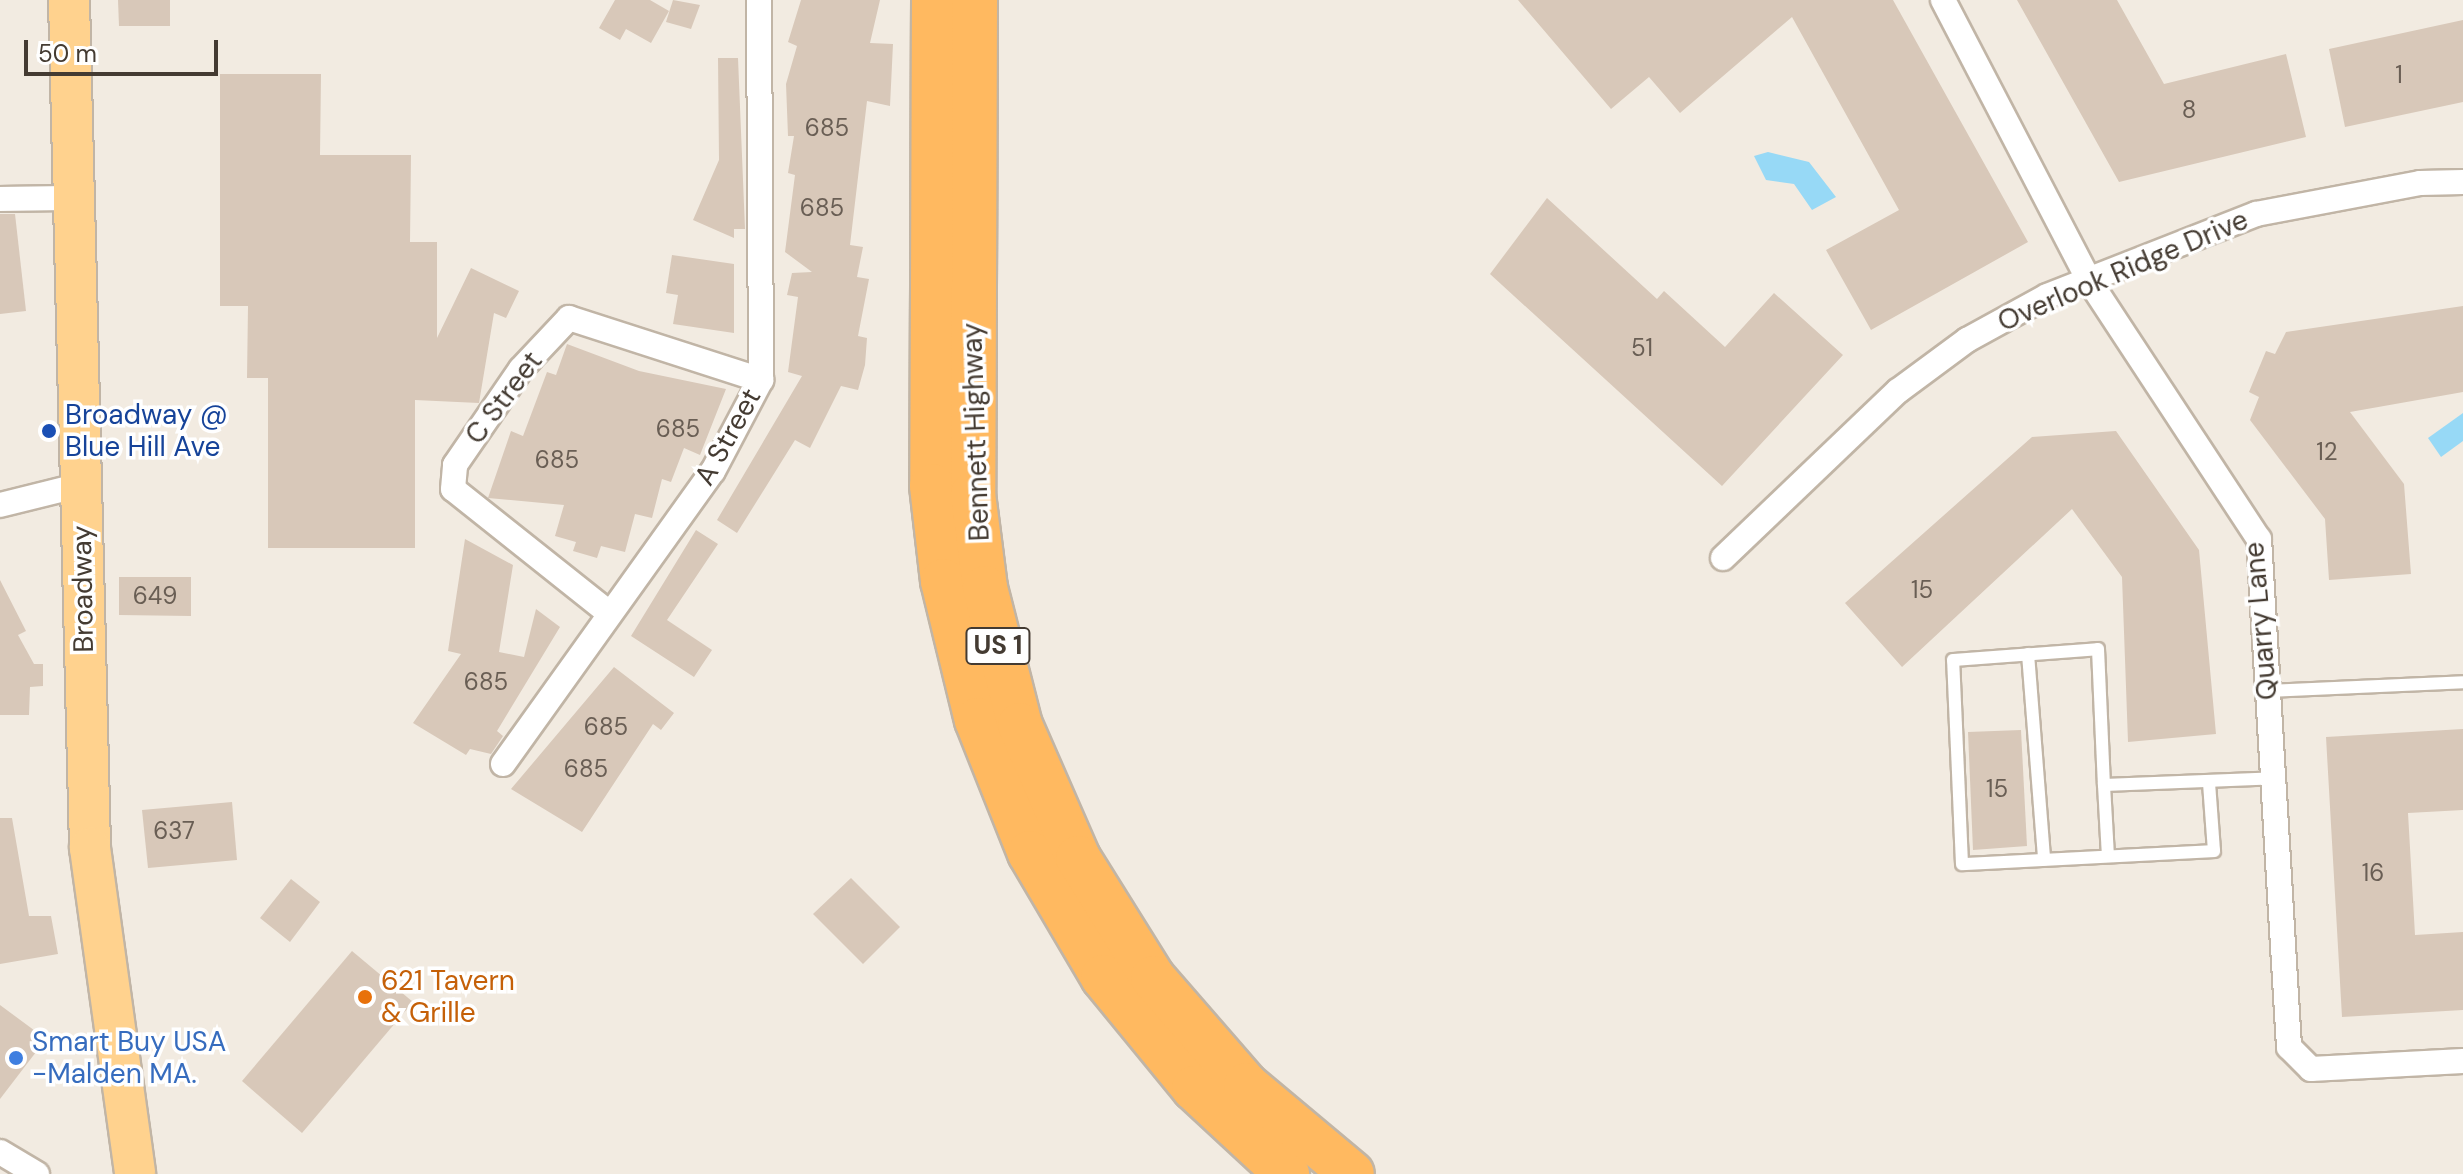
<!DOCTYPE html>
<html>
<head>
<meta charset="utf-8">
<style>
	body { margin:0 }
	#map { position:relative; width:2463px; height:1174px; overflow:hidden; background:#f2ebe1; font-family:"DM Sans",sans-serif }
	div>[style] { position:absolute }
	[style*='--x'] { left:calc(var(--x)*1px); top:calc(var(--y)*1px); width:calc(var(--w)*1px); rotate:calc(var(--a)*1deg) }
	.water>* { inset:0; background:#97d9f6 }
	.building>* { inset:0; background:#d8c8b9 }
	.roads { filter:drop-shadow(2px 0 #c1b5a6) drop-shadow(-2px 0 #c1b5a6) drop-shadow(0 2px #c1b5a6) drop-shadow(0 -2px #c1b5a6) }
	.lane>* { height:12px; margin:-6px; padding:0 6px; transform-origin:6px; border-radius:6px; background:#fff }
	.street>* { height:24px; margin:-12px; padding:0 12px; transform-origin:12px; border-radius:12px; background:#fff }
	.primary>* { height:40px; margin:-20px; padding:0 20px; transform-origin:20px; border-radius:20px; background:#ffd28e }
	.highway>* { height:44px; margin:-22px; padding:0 22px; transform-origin:22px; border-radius:22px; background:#ffb960 }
	.dots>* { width:22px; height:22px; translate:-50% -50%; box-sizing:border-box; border:4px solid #fff; border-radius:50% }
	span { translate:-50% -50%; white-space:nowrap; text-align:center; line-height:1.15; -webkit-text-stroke:7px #fff; paint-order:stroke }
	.number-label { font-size:24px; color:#695e54 }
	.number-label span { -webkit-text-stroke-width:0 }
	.shield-label span { padding:2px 6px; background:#fff; border:2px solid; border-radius:6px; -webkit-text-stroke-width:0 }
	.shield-label { font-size:26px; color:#443b32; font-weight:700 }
	.street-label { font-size:28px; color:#443b32 }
	.transit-label { font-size:28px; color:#164399 }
	.left { translate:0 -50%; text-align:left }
	.food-label { font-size:28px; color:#c56008 }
	.shop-label { font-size:28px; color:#366cbe }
	.scale { position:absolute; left:24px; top:40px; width:194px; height:36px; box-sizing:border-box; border:4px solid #443b32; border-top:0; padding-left:10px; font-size:24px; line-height:28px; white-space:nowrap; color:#443b32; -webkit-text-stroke:6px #fff; paint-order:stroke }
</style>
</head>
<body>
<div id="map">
	<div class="water">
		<i style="clip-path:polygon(1768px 152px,1809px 162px,1836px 197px,1812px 210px,1794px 184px,1766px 180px,1754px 156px)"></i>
		<i style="clip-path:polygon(2463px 413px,2463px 441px,2441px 457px,2428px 438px)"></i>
	</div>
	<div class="building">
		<i style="clip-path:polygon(118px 0,170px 0,170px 26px,119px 26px)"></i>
		<i style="clip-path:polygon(615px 0,650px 0,669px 11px,651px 43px,626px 29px,620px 40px,599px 28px)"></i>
		<i style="clip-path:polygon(673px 0,700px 5px,691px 29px,666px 22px)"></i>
		<i style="clip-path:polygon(801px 0,880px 0,870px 43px,893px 44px,890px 106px,867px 101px,850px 245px,863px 247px,857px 277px,869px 279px,858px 336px,867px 338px,865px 365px,858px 390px,841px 386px,810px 448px,795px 440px,737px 533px,717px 520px,802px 376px,788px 372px,798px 297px,787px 295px,792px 273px,812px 272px,785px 252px,795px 175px,788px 173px,794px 136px,788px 136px,786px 84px,797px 46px,788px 42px)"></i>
		<i style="clip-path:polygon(1518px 0,1893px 0,2028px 242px,1871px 330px,1826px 250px,1899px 210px,1792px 17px,1680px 113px,1649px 77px,1611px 109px)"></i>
		<i style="clip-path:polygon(2017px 0,2117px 0,2164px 84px,2286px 54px,2306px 137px,2119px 182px)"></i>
		<i style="clip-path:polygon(2463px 20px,2463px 102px,2345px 127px,2329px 49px)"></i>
		<i style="clip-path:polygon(718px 58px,738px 58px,745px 229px,734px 229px,734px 238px,693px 220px,719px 160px)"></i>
		<i style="clip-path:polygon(220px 74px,321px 74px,320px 155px,411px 155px,410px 242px,437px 242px,437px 338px,471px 268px,519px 291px,506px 318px,494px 313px,479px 403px,415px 400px,415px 548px,268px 548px,268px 378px,247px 378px,248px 306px,220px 306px)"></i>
		<i style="clip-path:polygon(1547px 198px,1657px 299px,1664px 291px,1725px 347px,1774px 293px,1843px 355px,1722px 486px,1490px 274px)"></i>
		<i style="clip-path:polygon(0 214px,15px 214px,26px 311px,0 314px)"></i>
		<i style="clip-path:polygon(672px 255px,734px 264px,734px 333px,673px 324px,678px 295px,666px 293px)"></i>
		<i style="clip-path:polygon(2463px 306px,2463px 392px,2350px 412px,2404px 484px,2411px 574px,2329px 580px,2325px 519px,2250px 420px,2259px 397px,2249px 392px,2266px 351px,2275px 354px,2286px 332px)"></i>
		<i style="clip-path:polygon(567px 344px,639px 371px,726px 389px,700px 455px,684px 448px,671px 482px,662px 479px,652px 518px,635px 514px,625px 552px,601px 546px,597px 558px,573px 551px,576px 542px,555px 536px,564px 505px,488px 498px,511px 431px,523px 436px,547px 372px,556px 375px)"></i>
		<i style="clip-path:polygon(2116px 431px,2199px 550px,2216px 734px,2128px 742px,2122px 577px,2072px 509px,1902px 667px,1845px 603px,2032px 437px)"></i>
		<i style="clip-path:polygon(696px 530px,718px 544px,667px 620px,712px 650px,694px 677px,631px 636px)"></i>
		<i style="clip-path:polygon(465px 539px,513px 565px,499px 652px,524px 657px,536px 609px,560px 627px,497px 731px,503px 736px,491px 754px,470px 749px,466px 755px,413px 723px,461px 654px,448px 651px)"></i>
		<i style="clip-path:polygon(119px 577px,191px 577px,191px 616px,119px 615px)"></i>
		<i style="clip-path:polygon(0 580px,26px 631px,18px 635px,34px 664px,43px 664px,43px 686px,30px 687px,29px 715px,0 715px)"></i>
		<i style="clip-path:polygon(614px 667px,674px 713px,661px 730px,653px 724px,582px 832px,511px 789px)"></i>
		<i style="clip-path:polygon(2463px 729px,2463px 810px,2408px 813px,2415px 935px,2463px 932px,2463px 1010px,2342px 1017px,2326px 737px)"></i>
		<i style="clip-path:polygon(2021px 730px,2027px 846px,1973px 850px,1968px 732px)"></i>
		<i style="clip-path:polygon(232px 802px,237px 860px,148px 868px,142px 810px)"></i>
		<i style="clip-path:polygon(0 818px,12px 818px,29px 916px,51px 916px,58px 954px,0 964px)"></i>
		<i style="clip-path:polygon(851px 878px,900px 927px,863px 964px,813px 914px)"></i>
		<i style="clip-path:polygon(291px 879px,320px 902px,290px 942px,260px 918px)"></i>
		<i style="clip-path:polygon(352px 951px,413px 1002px,302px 1133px,242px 1081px)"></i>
		<i style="clip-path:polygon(0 1005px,46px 1039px,0 1099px)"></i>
	</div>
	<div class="roads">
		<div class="lane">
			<i style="--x:2028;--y:654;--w:206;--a:85.5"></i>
			<i style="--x:2268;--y:691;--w:195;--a:-2.6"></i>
			<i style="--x:2209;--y:783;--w:68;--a:85.8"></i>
			<i style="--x:2214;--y:851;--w:252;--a:177"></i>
			<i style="--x:1962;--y:864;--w:204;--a:-92.5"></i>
			<i style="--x:1953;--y:660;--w:145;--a:-4.3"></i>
			<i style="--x:2098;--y:649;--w:136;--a:87.5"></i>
			<i style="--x:2104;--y:785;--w:171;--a:-2.3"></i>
			<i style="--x:2104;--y:785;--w:71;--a:86.8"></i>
		</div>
		<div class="street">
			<i style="--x:1943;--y:0;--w:314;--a:62.5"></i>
			<i style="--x:2088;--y:279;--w:311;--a:56.7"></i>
			<i style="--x:2259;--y:539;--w:509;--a:86.62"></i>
			<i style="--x:2289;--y:1047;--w:31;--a:45"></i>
			<i style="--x:2311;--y:1069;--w:152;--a:-3"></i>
			<i style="--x:0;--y:199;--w:72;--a:-0.8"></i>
			<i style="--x:0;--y:505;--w:83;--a:-13.9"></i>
			<i style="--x:1723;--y:558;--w:242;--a:-43.7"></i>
			<i style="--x:1898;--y:391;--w:86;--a:-36.5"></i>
			<i style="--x:1967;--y:340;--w:91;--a:-28.8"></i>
			<i style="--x:2047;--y:296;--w:225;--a:-21.4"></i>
			<i style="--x:2256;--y:214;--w:167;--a:-10.7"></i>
			<i style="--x:2420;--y:183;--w:43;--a:-1.3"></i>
			<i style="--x:609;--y:613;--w:199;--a:-141.5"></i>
			<i style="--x:453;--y:489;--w:24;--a:-85"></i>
			<i style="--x:455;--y:465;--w:116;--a:-55.5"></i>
			<i style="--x:521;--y:369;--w:70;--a:-46.7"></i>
			<i style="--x:569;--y:318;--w:202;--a:17.9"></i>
			<i style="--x:503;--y:764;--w:360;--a:-54.4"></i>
			<i style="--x:713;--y:471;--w:103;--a:-62.2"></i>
			<i style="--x:761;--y:380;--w:380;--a:-90.3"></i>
			<i style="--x:0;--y:1152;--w:43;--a:30.7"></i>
		</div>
		<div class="primary">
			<i style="--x:69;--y:0;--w:848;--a:88.58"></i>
			<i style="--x:90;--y:848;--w:329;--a:82.1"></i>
		</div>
		<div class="highway">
			<i style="--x:934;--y:0;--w:486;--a:90.2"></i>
			<i style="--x:932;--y:486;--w:96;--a:83.4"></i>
			<i style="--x:943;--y:581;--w:143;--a:76.3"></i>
			<i style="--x:977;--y:720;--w:143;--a:68.3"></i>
			<i style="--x:1030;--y:853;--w:144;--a:59.5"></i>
			<i style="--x:1103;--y:977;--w:144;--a:50.7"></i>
			<i style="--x:1194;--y:1088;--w:127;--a:42.8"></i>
			<i style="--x:975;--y:0;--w:494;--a:90.2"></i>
			<i style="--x:973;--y:494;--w:95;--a:82.7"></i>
			<i style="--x:985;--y:588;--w:141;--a:75.7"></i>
			<i style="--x:1020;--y:725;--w:145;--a:66.4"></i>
			<i style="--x:1078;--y:858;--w:142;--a:58"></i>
			<i style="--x:1153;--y:978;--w:142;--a:49"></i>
			<i style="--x:1246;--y:1085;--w:138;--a:40"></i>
		</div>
	</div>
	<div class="dots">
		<i style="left:49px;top:431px;background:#1a4fb4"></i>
		<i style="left:365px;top:997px;background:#e8710a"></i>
		<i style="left:16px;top:1058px;background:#3f7fe0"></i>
	</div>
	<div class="number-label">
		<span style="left:2399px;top:75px">1</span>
		<span style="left:2189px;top:110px">8</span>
		<span style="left:827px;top:128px">685</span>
		<span style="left:822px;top:208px">685</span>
		<span style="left:1642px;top:348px">51</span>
		<span style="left:678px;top:429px">685</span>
		<span style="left:2327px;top:452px">12</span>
		<span style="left:557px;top:460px">685</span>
		<span style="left:1922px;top:590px">15</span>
		<span style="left:155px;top:596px">649</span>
		<span style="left:486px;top:682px">685</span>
		<span style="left:606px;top:727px">685</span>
		<span style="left:586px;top:769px">685</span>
		<span style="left:1997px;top:789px">15</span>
		<span style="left:174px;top:831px">637</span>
		<span style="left:2373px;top:873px">16</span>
	</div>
	<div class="shield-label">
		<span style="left:998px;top:646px">US 1</span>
	</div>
	<div class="street-label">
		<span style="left:2123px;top:271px;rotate:-23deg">Overlook Ridge Drive</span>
		<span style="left:504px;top:398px;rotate:-53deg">C Street</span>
		<span style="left:976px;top:432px;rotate:-92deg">Bennett Highway</span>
		<span style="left:728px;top:437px;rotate:-61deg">A Street</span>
		<span style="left:83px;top:589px;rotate:-91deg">Broadway</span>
		<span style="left:2261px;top:621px;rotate:-95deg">Quarry Lane</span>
	</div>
	<div class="transit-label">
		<span class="left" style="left:65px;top:431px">Broadway @<br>Blue Hill Ave</span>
	</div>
	<div class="food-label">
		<span class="left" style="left:381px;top:997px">621 Tavern<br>&amp; Grille</span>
	</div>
	<div class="shop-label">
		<span class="left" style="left:32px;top:1058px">Smart Buy USA<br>-Malden MA.</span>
	</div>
	<div class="scale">50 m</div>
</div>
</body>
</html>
